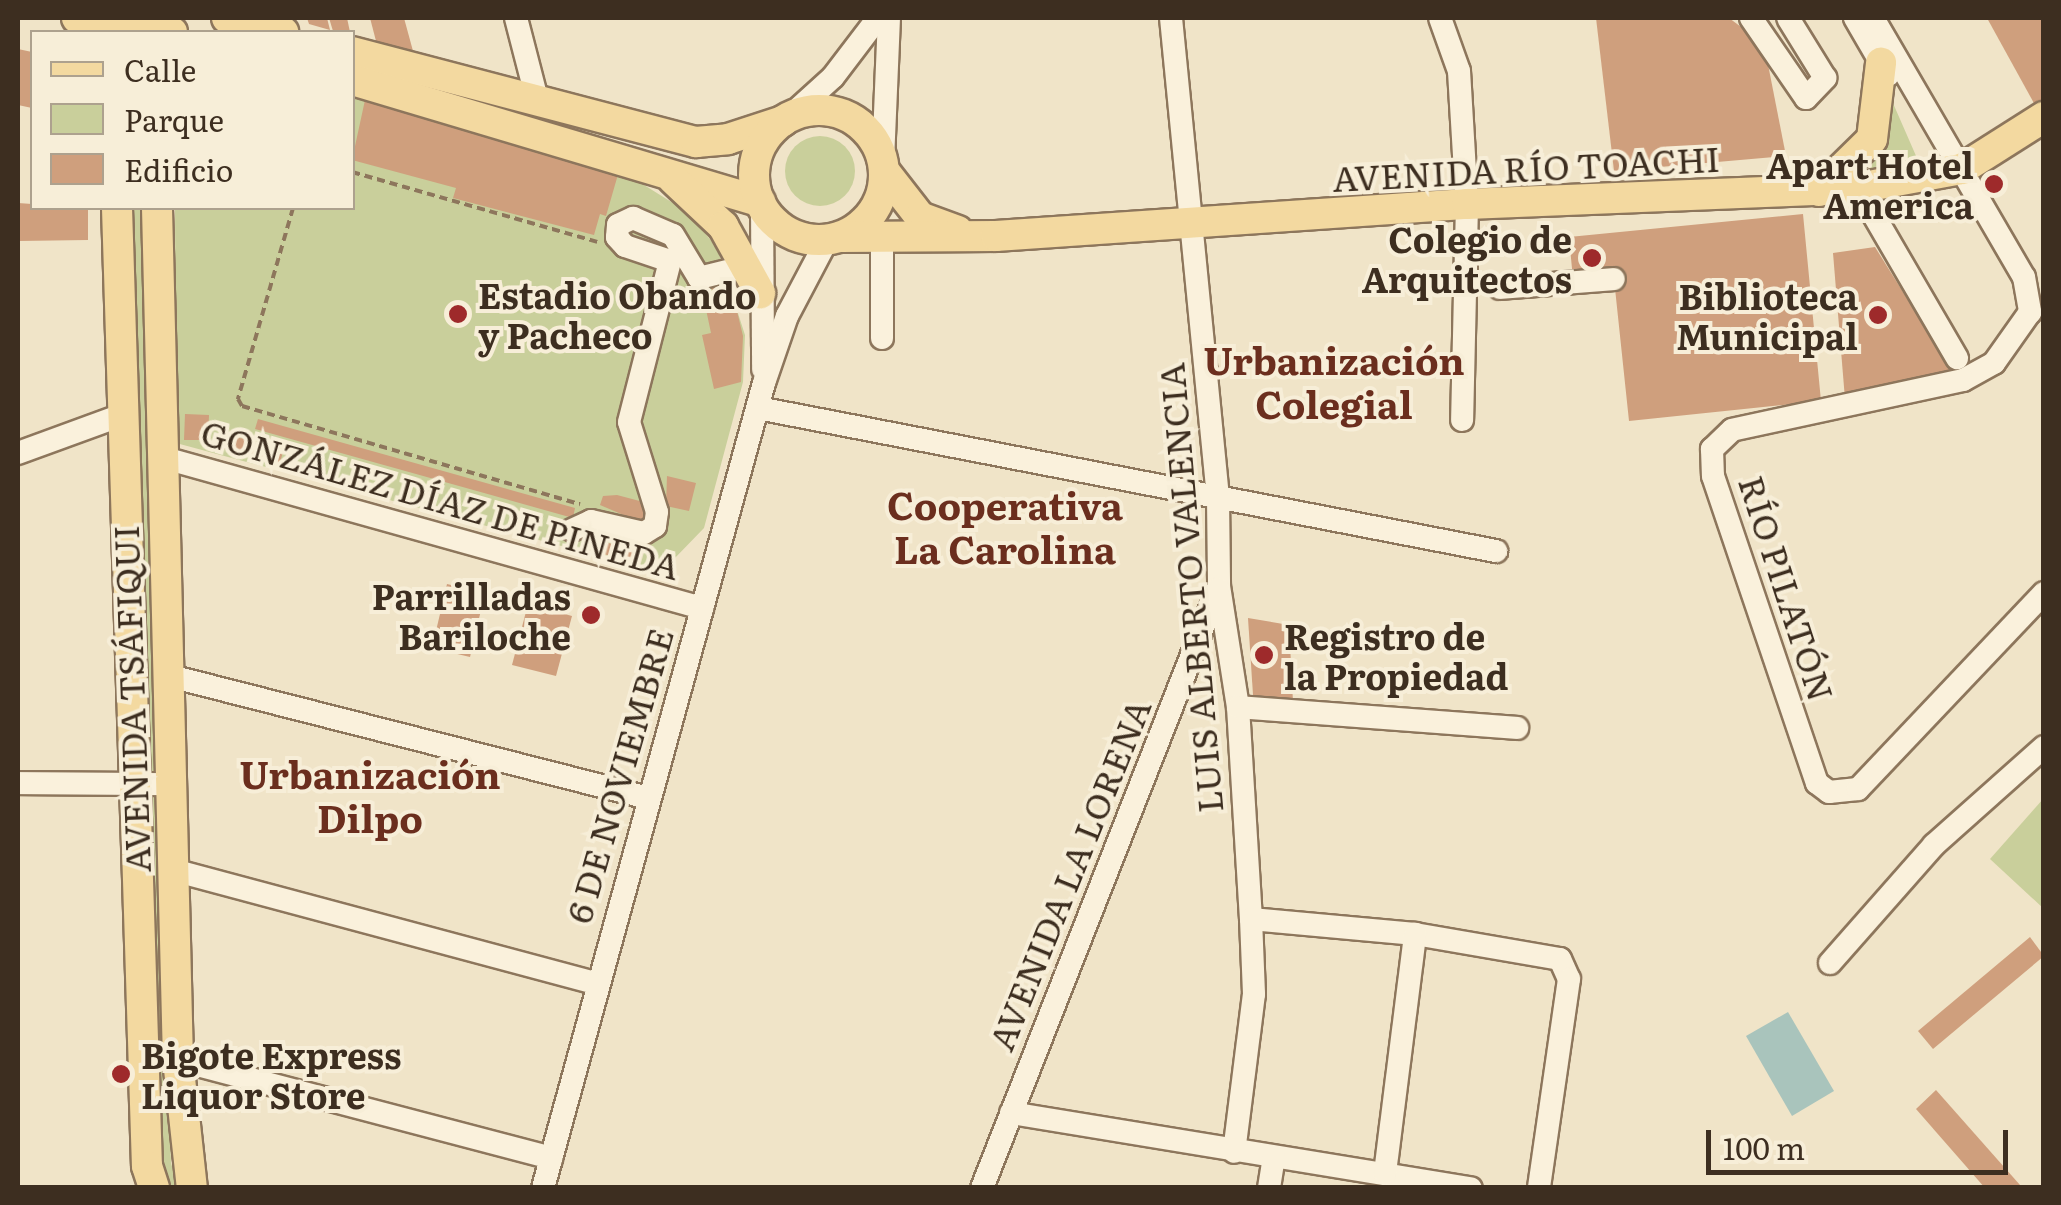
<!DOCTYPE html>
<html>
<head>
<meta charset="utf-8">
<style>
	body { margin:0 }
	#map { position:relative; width:2061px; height:1205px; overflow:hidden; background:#f0e4c8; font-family:Literata,serif }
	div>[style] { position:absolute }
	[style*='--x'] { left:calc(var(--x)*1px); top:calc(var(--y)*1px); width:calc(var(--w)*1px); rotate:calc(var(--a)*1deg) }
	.green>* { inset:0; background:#c9cf9b }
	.round { border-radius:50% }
	.water>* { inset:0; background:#a9c4bc }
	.building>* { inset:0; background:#cf9f7d }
	.path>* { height:4px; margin-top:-2px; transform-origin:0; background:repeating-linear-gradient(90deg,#8d765c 0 8px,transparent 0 13px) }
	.roads { filter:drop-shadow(2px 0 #8d765c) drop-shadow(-2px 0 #8d765c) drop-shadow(0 2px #8d765c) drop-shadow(0 -2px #8d765c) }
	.minor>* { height:22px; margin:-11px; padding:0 11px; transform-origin:11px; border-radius:11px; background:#faf1dc }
	.major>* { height:30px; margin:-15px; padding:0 15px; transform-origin:15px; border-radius:15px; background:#f3d9a0 }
	.major>.ring { margin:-15px; padding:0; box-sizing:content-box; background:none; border:30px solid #f3d9a0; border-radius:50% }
	.dots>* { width:28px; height:28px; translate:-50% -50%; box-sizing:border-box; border:5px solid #f7eed8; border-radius:50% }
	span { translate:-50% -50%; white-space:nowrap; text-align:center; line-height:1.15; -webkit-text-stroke:8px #f7eed8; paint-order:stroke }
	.poi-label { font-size:35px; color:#3d2e20; font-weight:700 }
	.right { translate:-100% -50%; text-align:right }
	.left { translate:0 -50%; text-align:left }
	.street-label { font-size:35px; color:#3d2e20 }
	.neighbourhood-label { font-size:38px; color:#6b2e1e; font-weight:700 }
	.frame { position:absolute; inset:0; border:20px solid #3d2e20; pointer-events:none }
	.legend { position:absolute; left:30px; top:30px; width:325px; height:180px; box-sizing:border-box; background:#f7eed8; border:2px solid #ada18e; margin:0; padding:12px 18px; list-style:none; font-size:30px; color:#3d2e20 }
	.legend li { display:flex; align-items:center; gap:20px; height:50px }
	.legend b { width:50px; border:2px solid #ada18e }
	.scale { position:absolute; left:1706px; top:1130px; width:302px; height:45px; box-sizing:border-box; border:5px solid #3d2e20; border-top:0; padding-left:12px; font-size:30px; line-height:35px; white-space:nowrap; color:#3d2e20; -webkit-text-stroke:8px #f7eed8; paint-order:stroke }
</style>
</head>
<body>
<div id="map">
	<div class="green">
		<i style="clip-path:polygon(1889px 94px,1920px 165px,1869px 171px,1887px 131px)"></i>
		<i style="clip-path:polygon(353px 95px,620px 170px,689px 213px,717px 248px,745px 335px,743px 382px,704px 528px,674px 559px,640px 567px,176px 443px,175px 208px,352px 208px)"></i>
		<i class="round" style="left:785px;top:136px;width:70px;height:70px"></i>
		<i style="clip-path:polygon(134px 208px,145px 208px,156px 777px,146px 778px)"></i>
		<i style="clip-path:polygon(149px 796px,159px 796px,171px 1163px,178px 1187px,167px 1187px,160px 1165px)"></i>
		<i style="clip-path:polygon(2043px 799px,2043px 908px,1990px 859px)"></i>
	</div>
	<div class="water">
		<i style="clip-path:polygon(1788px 1012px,1834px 1091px,1792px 1116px,1746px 1036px)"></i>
	</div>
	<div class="building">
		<i style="clip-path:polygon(307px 18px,327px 18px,330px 30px,309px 24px)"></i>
		<i style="clip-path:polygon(329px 18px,347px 18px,350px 32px,333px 31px)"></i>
		<i style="clip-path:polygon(370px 18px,404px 18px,413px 51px,376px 41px)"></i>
		<i style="clip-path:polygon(1596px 18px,1729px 18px,1764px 44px,1786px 156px,1614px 171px)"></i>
		<i style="clip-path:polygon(1987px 18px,2044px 18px,2044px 103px,2036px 107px)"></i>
		<i style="clip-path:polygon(18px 49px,32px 52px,32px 108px,18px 105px)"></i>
		<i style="clip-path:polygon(365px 100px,619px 171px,606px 216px,600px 214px,594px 235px,453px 198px,456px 188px,352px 160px)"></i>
		<i style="clip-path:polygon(18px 203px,88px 208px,88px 240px,18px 241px)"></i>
		<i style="clip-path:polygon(1803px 214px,1821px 401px,1629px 421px,1614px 279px,1573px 279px,1569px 237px)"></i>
		<i style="clip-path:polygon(1875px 247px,1956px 377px,1845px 399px,1833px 253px)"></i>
		<i style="clip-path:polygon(730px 282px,743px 336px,741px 382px,714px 389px,702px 335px,711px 333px,704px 300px,714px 298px,711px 286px)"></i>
		<i style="clip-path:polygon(185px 414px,209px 415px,208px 440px,184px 440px)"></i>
		<i style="clip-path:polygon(258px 419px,575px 508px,573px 518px,255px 429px)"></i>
		<i style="clip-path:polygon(227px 433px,283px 452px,279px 466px,219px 447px)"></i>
		<i style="clip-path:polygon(667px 476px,696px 483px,689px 511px,666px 506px)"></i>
		<i style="clip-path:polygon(617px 495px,651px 504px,647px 525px,600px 505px,603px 496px)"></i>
		<i style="clip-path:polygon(583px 538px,644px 550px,640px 564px,581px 548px)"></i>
		<i style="clip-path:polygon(447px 584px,485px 593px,470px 657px,432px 648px)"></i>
		<i style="clip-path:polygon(528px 604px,572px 616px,556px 676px,512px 665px)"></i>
		<i style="clip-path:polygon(1248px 618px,1289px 625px,1293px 702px,1253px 695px)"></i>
		<i style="clip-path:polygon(2030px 937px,2044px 956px,1933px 1049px,1918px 1031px)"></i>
		<i style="clip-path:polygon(1936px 1090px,2020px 1185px,2017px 1188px,1985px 1188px,1916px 1109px)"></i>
	</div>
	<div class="path">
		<i style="--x:352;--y:172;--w:255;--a:15.9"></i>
		<i style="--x:293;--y:208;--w:199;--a:106.1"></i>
		<i style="--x:238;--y:399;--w:8;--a:60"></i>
		<i style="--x:242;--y:406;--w:352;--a:16.2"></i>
	</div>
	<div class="roads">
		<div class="minor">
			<i style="--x:516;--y:18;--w:88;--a:75.5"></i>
			<i style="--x:1171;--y:18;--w:482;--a:84.4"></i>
			<i style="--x:1218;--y:498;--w:88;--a:89.3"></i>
			<i style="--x:1219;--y:586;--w:122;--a:81.1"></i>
			<i style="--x:1238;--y:707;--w:212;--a:86.5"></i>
			<i style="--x:1251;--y:919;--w:75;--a:87.7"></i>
			<i style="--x:1254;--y:994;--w:159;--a:97.2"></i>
			<i style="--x:1440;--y:18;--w:56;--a:70.3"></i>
			<i style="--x:1459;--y:71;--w:133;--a:86.6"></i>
			<i style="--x:1467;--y:204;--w:216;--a:91.3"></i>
			<i style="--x:1751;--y:18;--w:97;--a:55.5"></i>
			<i style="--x:1806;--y:98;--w:28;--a:-46"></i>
			<i style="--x:1825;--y:78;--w:70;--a:-121.7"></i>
			<i style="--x:1855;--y:18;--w:66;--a:59.9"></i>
			<i style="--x:1873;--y:18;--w:300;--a:59.8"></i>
			<i style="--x:2024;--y:277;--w:36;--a:80"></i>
			<i style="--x:2030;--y:312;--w:62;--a:125.2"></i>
			<i style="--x:1994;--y:363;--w:35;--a:151"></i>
			<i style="--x:1963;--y:380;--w:236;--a:167.8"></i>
			<i style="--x:1732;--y:430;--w:28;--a:136"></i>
			<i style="--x:1712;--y:449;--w:27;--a:88"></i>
			<i style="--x:1713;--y:476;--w:324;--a:71.3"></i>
			<i style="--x:1817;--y:783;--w:15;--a:37"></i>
			<i style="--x:1829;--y:792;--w:29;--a:-6"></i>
			<i style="--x:1858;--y:789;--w:270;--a:-46.5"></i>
			<i style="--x:789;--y:117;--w:59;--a:-42.3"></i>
			<i style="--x:833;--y:77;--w:74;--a:-52.7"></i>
			<i style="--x:883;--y:161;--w:143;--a:-87.6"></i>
			<i style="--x:1858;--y:188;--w:197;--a:59.8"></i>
			<i style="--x:762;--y:207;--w:162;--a:89.6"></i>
			<i style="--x:1500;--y:288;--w:114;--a:-4.5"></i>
			<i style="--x:882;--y:338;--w:99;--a:-90"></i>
			<i style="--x:758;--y:408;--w:752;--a:10.97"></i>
			<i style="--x:18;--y:453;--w:111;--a:-20.1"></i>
			<i style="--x:161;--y:457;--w:562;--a:15.6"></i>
			<i style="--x:572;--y:530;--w:21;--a:-25"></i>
			<i style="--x:591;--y:521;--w:54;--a:12.8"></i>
			<i style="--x:644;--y:533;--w:13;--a:-32"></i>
			<i style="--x:655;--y:526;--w:14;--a:-82"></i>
			<i style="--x:657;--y:512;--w:94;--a:-107.3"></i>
			<i style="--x:629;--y:422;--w:166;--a:-75.7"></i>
			<i style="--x:670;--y:261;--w:47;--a:-161.6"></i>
			<i style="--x:625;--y:246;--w:12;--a:-132"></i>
			<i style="--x:617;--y:237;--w:12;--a:-85"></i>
			<i style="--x:618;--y:225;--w:17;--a:-25"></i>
			<i style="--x:633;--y:218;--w:43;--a:23"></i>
			<i style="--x:673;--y:235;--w:50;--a:58.8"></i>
			<i style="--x:699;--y:278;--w:49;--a:-14"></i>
			<i style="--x:166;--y:675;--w:496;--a:14.3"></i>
			<i style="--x:1238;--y:707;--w:280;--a:4.3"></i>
			<i style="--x:18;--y:783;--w:151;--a:0.4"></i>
			<i style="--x:173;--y:870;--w:438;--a:15"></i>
			<i style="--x:1251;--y:919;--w:165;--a:5.2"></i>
			<i style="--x:1415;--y:934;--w:147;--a:9.8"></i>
			<i style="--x:1560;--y:959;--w:22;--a:66"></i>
			<i style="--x:1569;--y:979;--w:211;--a:98.2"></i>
			<i style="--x:1830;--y:963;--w:157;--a:-48.6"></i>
			<i style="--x:1934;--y:845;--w:147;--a:-41.7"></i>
			<i style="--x:178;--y:1060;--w:386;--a:14.7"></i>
			<i style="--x:1011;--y:1113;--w:466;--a:9.3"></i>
			<i style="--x:1385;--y:1173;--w:241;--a:-82.8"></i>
			<i style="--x:543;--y:1188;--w:835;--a:-74.65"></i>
			<i style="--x:764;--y:383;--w:71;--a:-71.1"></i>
			<i style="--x:787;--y:316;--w:86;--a:-62.2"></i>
			<i style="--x:982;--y:1188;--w:644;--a:-68.5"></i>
			<i style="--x:1269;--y:1188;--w:31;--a:-81"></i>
		</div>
		<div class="major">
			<i style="--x:77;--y:18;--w:96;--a:8.4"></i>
			<i style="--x:227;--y:18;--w:58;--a:14"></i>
			<i style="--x:352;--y:52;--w:356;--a:14.7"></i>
			<i style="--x:696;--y:142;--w:32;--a:-5"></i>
			<i style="--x:728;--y:139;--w:58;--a:-18.1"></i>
			<i style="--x:352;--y:80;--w:426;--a:16.6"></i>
			<i class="ring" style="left:754px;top:110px;width:100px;height:100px"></i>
			<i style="--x:885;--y:172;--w:57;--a:52.1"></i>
			<i style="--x:920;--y:217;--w:40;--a:20.2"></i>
			<i style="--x:673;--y:179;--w:69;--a:43.2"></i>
			<i style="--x:723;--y:226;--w:77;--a:61.1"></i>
			<i style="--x:1819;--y:191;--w:74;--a:-44.5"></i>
			<i style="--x:1872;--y:139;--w:77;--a:-83.2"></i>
			<i style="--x:117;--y:208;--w:958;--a:88.21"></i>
			<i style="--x:147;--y:1166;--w:23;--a:72"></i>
			<i style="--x:157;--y:208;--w:852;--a:88.59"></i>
			<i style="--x:178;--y:1060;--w:129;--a:83.8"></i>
			<i style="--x:840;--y:237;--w:156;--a:-0.4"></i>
			<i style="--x:996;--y:236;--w:472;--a:-3.9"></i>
			<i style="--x:1467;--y:204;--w:391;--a:-2.3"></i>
			<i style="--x:1858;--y:188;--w:106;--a:-10.4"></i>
			<i style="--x:1962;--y:169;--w:97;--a:-32.4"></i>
		</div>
	</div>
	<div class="dots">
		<i style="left:1994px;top:184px;background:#9e2a2b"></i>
		<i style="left:1592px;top:258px;background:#9e2a2b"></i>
		<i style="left:458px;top:314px;background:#9e2a2b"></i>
		<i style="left:1878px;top:315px;background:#9e2a2b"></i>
		<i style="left:591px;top:615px;background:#9e2a2b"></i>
		<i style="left:1264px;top:655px;background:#9e2a2b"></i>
		<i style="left:121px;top:1074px;background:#9e2a2b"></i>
	</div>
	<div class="poi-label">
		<span class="right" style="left:1974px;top:184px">Apart Hotel<br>America</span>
		<span class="right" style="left:1572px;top:258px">Colegio de<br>Arquitectos</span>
		<span class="left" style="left:478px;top:314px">Estadio Obando<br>y Pacheco</span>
		<span class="right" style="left:1858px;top:315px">Biblioteca<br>Municipal</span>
		<span class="right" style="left:571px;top:615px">Parrilladas<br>Bariloche</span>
		<span class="left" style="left:1284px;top:655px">Registro de<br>la Propiedad</span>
		<span class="left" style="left:141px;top:1074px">Bigote Express<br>Liquor Store</span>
	</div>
	<div class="street-label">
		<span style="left:1526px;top:167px;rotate:-3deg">AVENIDA RÍO TOACHI</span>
		<span style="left:441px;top:498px;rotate:16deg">GONZÁLEZ DÍAZ DE PINEDA</span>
		<span style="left:1189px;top:588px;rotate:-95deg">LUIS ALBERTO VALENCIA</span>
		<span style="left:1788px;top:588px;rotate:72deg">RÍO PILATÓN</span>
		<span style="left:130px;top:699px;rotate:-92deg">AVENIDA TSÁFIQUI</span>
		<span style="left:618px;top:775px;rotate:-74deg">6 DE NOVIEMBRE</span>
		<span style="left:1068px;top:874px;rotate:-68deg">AVENIDA LA LORENA</span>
	</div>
	<div class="neighbourhood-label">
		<span style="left:1334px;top:381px">Urbanización<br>Colegial</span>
		<span style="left:1005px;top:526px">Cooperativa<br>La Carolina</span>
		<span style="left:370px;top:795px">Urbanización<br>Dilpo</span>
	</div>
	<div class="frame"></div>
	<ul class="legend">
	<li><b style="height:12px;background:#f3d9a0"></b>Calle</li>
	<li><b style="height:28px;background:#c9cf9b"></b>Parque</li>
	<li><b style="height:28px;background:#cf9f7d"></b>Edificio</li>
	</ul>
	<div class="scale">100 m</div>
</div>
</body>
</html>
